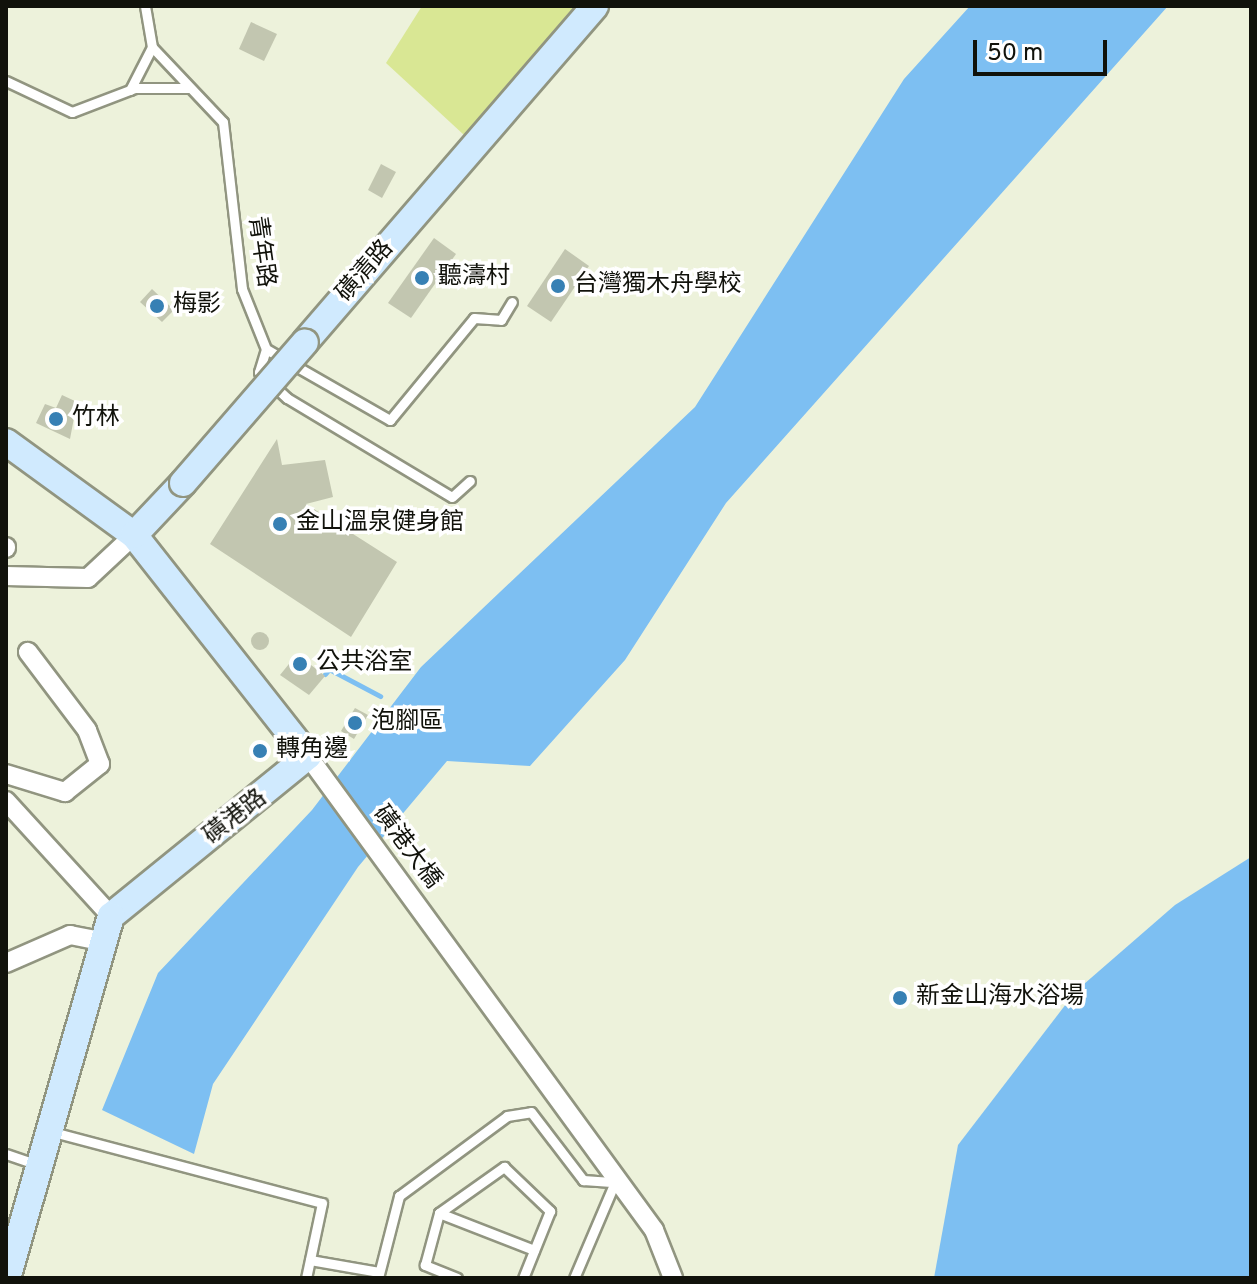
<!DOCTYPE html>
<html>
<head>
<meta charset="utf-8">
<style>
	body { margin:0 }
	#map { position:relative; width:1257px; height:1284px; overflow:hidden; background:#edf2db; font-family:Overpass,"Noto Sans TC",sans-serif }
	div>[style] { position:absolute }
	[style*='--x'] { left:calc(var(--x)*1px); top:calc(var(--y)*1px); width:calc(var(--w)*1px); rotate:calc(var(--a)*1deg) }
	.green>* { inset:0; background:#d9e794 }
	.water>* { inset:0; background:#7dbff2 }
	.stream>* { height:5px; margin:-2.5px; padding:0 2.5px; transform-origin:2.5px; border-radius:2.5px; background:#7dbff2 }
	.building>* { inset:0; background:#c2c6b0 }
	.round { border-radius:50% }
	.roads { filter:drop-shadow(2px 0 #919580) drop-shadow(-2px 0 #919580) drop-shadow(0 2px #919580) drop-shadow(0 -2px #919580) }
	.lane>* { height:9px; margin:-4.5px; padding:0 4.5px; transform-origin:4.5px; border-radius:4.5px; background:#fff }
	.street>* { height:18px; margin:-9px; padding:0 9px; transform-origin:9px; border-radius:9px; background:#fff }
	.secondary>* { height:26px; margin:-13px; padding:0 13px; transform-origin:13px; border-radius:13px; background:#d0eafe }
	.bridges { filter:drop-shadow(2px 0 #919580) drop-shadow(-2px 0 #919580) drop-shadow(0 2px #919580) drop-shadow(0 -2px #919580) }
	.secondary-bridge>* { height:26px; margin:-13px; padding:0 13px; transform-origin:13px; border-radius:13px; background:#d0eafe }
	.dots>* { width:22px; height:22px; translate:-50% -50%; box-sizing:border-box; border:4px solid #fff; border-radius:50% }
	span { translate:-50% -50%; white-space:nowrap; text-align:center; line-height:1.15; -webkit-text-stroke:7px #fff; paint-order:stroke }
	.street-label { font-size:24px; color:#11120b }
	.poi-label { font-size:24px; color:#11120b }
	.left { translate:0 -50%; text-align:left }
	.frame { position:absolute; inset:0; border:8px solid #11120b; pointer-events:none }
	.scale { position:absolute; left:973px; top:40px; width:134px; height:36px; box-sizing:border-box; border:4px solid #11120b; border-top:0; padding-left:10px; font-size:24px; line-height:28px; white-space:nowrap; color:#11120b; -webkit-text-stroke:6px #fff; paint-order:stroke }
</style>
</head>
<body>
<div id="map">
	<div class="green">
		<i style="clip-path:polygon(422px 6px,575px 6px,464px 135px,386px 63px)"></i>
	</div>
	<div class="water">
		<i style="clip-path:polygon(970px 6px,1168px 6px,726px 503px,625px 660px,530px 766px,447px 761px,358px 867px,213px 1084px,194px 1154px,102px 1110px,158px 973px,312px 810px,421px 667px,695px 407px,904px 79px)"></i>
		<i style="clip-path:polygon(1251px 857px,1251px 1278px,934px 1278px,958px 1145px,1076px 991px,1175px 905px)"></i>
	</div>
	<div class="stream">
		<i style="--x:325;--y:674;--w:6;--a:-51"></i>
		<i style="--x:329;--y:669;--w:58;--a:27.9"></i>
	</div>
	<div class="building">
		<i style="clip-path:polygon(251px 22px,277px 34px,264px 61px,239px 49px)"></i>
		<i style="clip-path:polygon(381px 164px,396px 172px,382px 198px,368px 190px)"></i>
		<i style="clip-path:polygon(434px 238px,456px 254px,411px 318px,388px 303px)"></i>
		<i style="clip-path:polygon(565px 249px,589px 266px,551px 322px,527px 306px)"></i>
		<i style="clip-path:polygon(152px 289px,174px 310px,162px 322px,140px 302px)"></i>
		<i style="clip-path:polygon(62px 395px,77px 402px,70px 439px,36px 423px,45px 404px,56px 408px)"></i>
		<i style="clip-path:polygon(277px 439px,282px 465px,325px 460px,333px 497px,306px 504px,397px 562px,351px 637px,210px 544px)"></i>
		<i class="round" style="left:251px;top:632px;width:18px;height:18px"></i>
		<i style="clip-path:polygon(297px 654px,325px 676px,309px 695px,280px 675px)"></i>
		<i style="clip-path:polygon(355px 708px,368px 715px,354px 739px,341px 731px)"></i>
	</div>
	<div class="roads">
		<div class="lane">
			<i style="--x:145;--y:6;--w:42;--a:80.3"></i>
			<i style="--x:152;--y:47;--w:103;--a:46.6"></i>
			<i style="--x:223;--y:122;--w:168;--a:83.5"></i>
			<i style="--x:242;--y:289;--w:65;--a:68.2"></i>
			<i style="--x:266;--y:349;--w:24;--a:107"></i>
			<i style="--x:259;--y:372;--w:38;--a:43"></i>
			<i style="--x:287;--y:398;--w:192;--a:31"></i>
			<i style="--x:452;--y:497;--w:24;--a:-42"></i>
			<i style="--x:6;--y:81;--w:73;--a:25.2"></i>
			<i style="--x:72;--y:112;--w:67;--a:-20.9"></i>
			<i style="--x:135;--y:88;--w:54;--a:0"></i>
			<i style="--x:130;--y:90;--w:48;--a:-62.9"></i>
			<i style="--x:266;--y:349;--w:143;--a:29.8"></i>
			<i style="--x:390;--y:420;--w:132;--a:-50.5"></i>
			<i style="--x:474;--y:318;--w:27;--a:4"></i>
			<i style="--x:501;--y:320;--w:21;--a:-59"></i>
			<i style="--x:53;--y:1132;--w:278;--a:14.8"></i>
			<i style="--x:322;--y:1203;--w:77;--a:102"></i>
			<i style="--x:6;--y:1154;--w:31;--a:19"></i>
			<i style="--x:439;--y:1213;--w:102;--a:21.3"></i>
			<i style="--x:310;--y:1260;--w:70;--a:9.9"></i>
			<i style="--x:378;--y:1278;--w:85;--a:-75.6"></i>
			<i style="--x:399;--y:1196;--w:134;--a:-36.5"></i>
			<i style="--x:507;--y:1116;--w:24;--a:-9"></i>
			<i style="--x:531;--y:1112;--w:86;--a:52.6"></i>
			<i style="--x:583;--y:1180;--w:32;--a:4"></i>
			<i style="--x:615;--y:1182;--w:104;--a:113.1"></i>
			<i style="--x:457;--y:1278;--w:35;--a:-158"></i>
			<i style="--x:425;--y:1265;--w:54;--a:-74.9"></i>
			<i style="--x:439;--y:1213;--w:80;--a:-35.3"></i>
			<i style="--x:504;--y:1167;--w:64;--a:43.7"></i>
			<i style="--x:550;--y:1211;--w:72;--a:111.9"></i>
		</div>
		<div class="street">
			<i style="--x:6;--y:547;--w:1;--a:90"></i>
			<i style="--x:6;--y:576;--w:82;--a:1.4"></i>
			<i style="--x:88;--y:578;--w:63;--a:-43.1"></i>
			<i style="--x:308;--y:756;--w:587;--a:53.87"></i>
			<i style="--x:654;--y:1230;--w:52;--a:68.4"></i>
			<i style="--x:6;--y:774;--w:62;--a:17"></i>
			<i style="--x:65;--y:792;--w:45;--a:-38.7"></i>
			<i style="--x:100;--y:764;--w:36;--a:-111"></i>
			<i style="--x:87;--y:730;--w:98;--a:-127.1"></i>
			<i style="--x:6;--y:801;--w:156;--a:47.6"></i>
			<i style="--x:6;--y:963;--w:70;--a:-23.6"></i>
			<i style="--x:70;--y:935;--w:33;--a:11"></i>
		</div>
		<div class="secondary">
			<i style="--x:305;--y:342;--w:444;--a:-49.2"></i>
			<i style="--x:6;--y:442;--w:158;--a:36"></i>
			<i style="--x:134;--y:535;--w:281;--a:51.8"></i>
			<i style="--x:308;--y:756;--w:254;--a:140.9"></i>
			<i style="--x:111;--y:916;--w:377;--a:106"></i>
			<i style="--x:134;--y:535;--w:71;--a:-46.7"></i>
		</div>
	</div>
	<div class="bridges">
		<div class="secondary-bridge">
			<i style="--x:183;--y:483;--w:186;--a:-49.1"></i>
		</div>
	</div>
	<div class="dots">
		<i style="left:422px;top:278px;background:#3780b4"></i>
		<i style="left:558px;top:286px;background:#3780b4"></i>
		<i style="left:157px;top:306px;background:#3780b4"></i>
		<i style="left:56px;top:419px;background:#3780b4"></i>
		<i style="left:280px;top:524px;background:#3780b4"></i>
		<i style="left:300px;top:664px;background:#3780b4"></i>
		<i style="left:355px;top:723px;background:#3780b4"></i>
		<i style="left:260px;top:751px;background:#3780b4"></i>
		<i style="left:900px;top:998px;background:#3780b4"></i>
	</div>
	<div class="street-label">
		<span style="left:260px;top:252px;rotate:82deg">青年路</span>
		<span style="left:366px;top:272px;rotate:-49deg">磺清路</span>
		<span style="left:236px;top:818px;rotate:-38deg">磺港路</span>
		<span style="left:406px;top:848px;rotate:53deg">磺港大橋</span>
	</div>
	<div class="poi-label">
		<span class="left" style="left:438px;top:278px">聽濤村</span>
		<span class="left" style="left:574px;top:286px">台灣獨木舟學校</span>
		<span class="left" style="left:173px;top:306px">梅影</span>
		<span class="left" style="left:72px;top:419px">竹林</span>
		<span class="left" style="left:296px;top:524px">金山溫泉健身館</span>
		<span class="left" style="left:316px;top:664px">公共浴室</span>
		<span class="left" style="left:371px;top:723px">泡腳區</span>
		<span class="left" style="left:276px;top:751px">轉角邊</span>
		<span class="left" style="left:916px;top:998px">新金山海水浴場</span>
	</div>
	<div class="frame"></div>
	<div class="scale">50 m</div>
</div>
</body>
</html>
